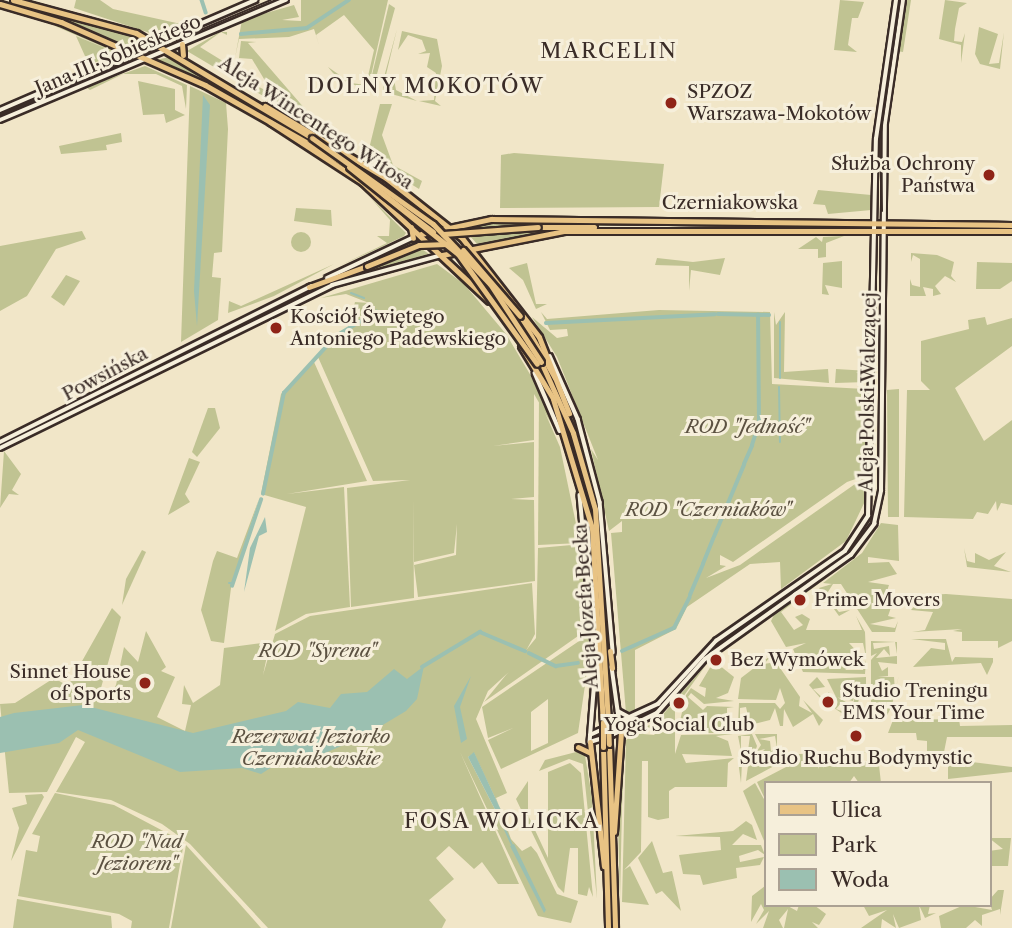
<!DOCTYPE html>
<html>
<head>
<meta charset="utf-8">
<style>
	body { margin:0 }
	#map { position:relative; width:1012px; height:928px; overflow:hidden; background:#f1e6c8; font-family:"Libre Caslon Text",serif }
	div>[style] { position:absolute }
	[style*='--x'] { left:calc(var(--x)*1px); top:calc(var(--y)*1px); width:calc(var(--w)*1px); rotate:calc(var(--a)*1deg) }
	.green>* { inset:0; background:#c0c392 }
	.round { border-radius:50% }
	.water>* { inset:0; background:#9bc0b1 }
	.stream>* { height:2px; margin:-1px; padding:0 1px; transform-origin:1px; border-radius:1px; background:#9bc0b1 }
	.canal>* { height:3.5px; margin:-1.75px; padding:0 1.75px; transform-origin:1.75px; border-radius:1.75px; background:#9bc0b1 }
	.roads { filter:drop-shadow(2px 0 #3a2c27) drop-shadow(-2px 0 #3a2c27) drop-shadow(0 2px #3a2c27) drop-shadow(0 -2px #3a2c27) }
	.secondary>* { height:3.5px; margin:-1.75px; padding:0 1.75px; transform-origin:1.75px; border-radius:1.75px; background:#f6efdb }
	.primary>* { height:5px; margin:-2.5px; padding:0 2.5px; transform-origin:2.5px; border-radius:2.5px; background:#e8c384 }
	.tram>* { height:2px; margin:-1px; padding:0 1px; transform-origin:1px; border-radius:1px; background:#3a2c27 }
	.bridges { filter:drop-shadow(2px 0 #3a2c27) drop-shadow(-2px 0 #3a2c27) drop-shadow(0 2px #3a2c27) drop-shadow(0 -2px #3a2c27) }
	.primary-bridge>* { height:5px; margin:-2.5px; padding:0 2.5px; transform-origin:2.5px; border-radius:2.5px; background:#e8c384 }
	.dots>* { width:19px; height:19px; translate:-50% -50%; box-sizing:border-box; border:4px solid #f6efdb; border-radius:50% }
	span { translate:-50% -50%; white-space:nowrap; text-align:center; line-height:1.15; -webkit-text-stroke:6px #f6efdb; paint-order:stroke }
	.street-label { font-size:19px; color:#3a2c27 }
	.poi-label { font-size:19px; color:#3a2c27 }
	.left { translate:0 -50%; text-align:left }
	.right { translate:-100% -50%; text-align:right }
	.park-label { font-size:19px; color:#5c5242; font-style:italic }
	.neighbourhood-label { font-size:21px; color:#3a2c27; letter-spacing:2px }
	.legend { position:absolute; left:764px; top:781px; width:228px; height:126px; box-sizing:border-box; background:#f6efdb; border:2px solid #aba193; margin:0; padding:9px 12px; list-style:none; font-size:21px; color:#3a2c27 }
	.legend li { display:flex; align-items:center; gap:14px; height:35px }
	.legend b { width:35px; border:2px solid #aba193 }
</style>
</head>
<body>
<div id="map">
	<div class="green">
		<i style="clip-path:polygon(0 0,132px 34px,148px 41px,128px 47px)"></i>
		<i style="clip-path:polygon(76px 0,100px 0,113px 9px,181px 24px,156px 35px,74px 8px)"></i>
		<i style="clip-path:polygon(301px 0,388px 0,368px 89px,345px 82px,333px 73px,328px 67px,351px 83px,366px 85px,374px 50px,344px 15px,316px 35px,320px 48px,314px 29px,289px 37px,239px 39px,235px 58px,242px 20px,294px 5px,299px 17px,282px 20px,301px 21px)"></i>
		<i style="clip-path:polygon(840px 0,864px 2px,858px 18px,852px 18px,848px 45px,857px 52px,834px 50px)"></i>
		<i style="clip-path:polygon(906px 0,911px 0,903px 52px,897px 51px)"></i>
		<i style="clip-path:polygon(945px 0,967px 3px,959px 8px,955px 29px,954px 41px,962px 42px,965px 33px,961px 63px,961px 45px,939px 39px)"></i>
		<i style="clip-path:polygon(389px 4px,395px 8px,374px 85px,372px 75px)"></i>
		<i style="clip-path:polygon(55px 26px,59px 25px,73px 30px,121px 52px,89px 65px,76px 36px,115px 52px)"></i>
		<i style="clip-path:polygon(979px 27px,998px 34px,989px 64px,999px 63px,1004px 32px,1000px 69px,980px 64px,975px 54px)"></i>
		<i style="clip-path:polygon(397px 29px,384px 83px,393px 74px,396px 90px,417px 101px,384px 92px,383px 84px,384px 77px)"></i>
		<i style="clip-path:polygon(402px 31px,437px 39px,442px 66px,435px 101px,441px 106px,419px 101px,434px 100px,436px 73px,427px 67px,430px 53px,418px 54px,426px 51px,422px 40px,408px 35px,398px 50px)"></i>
		<i style="clip-path:polygon(220px 32px,227px 32px,227px 35px,221px 32px,200px 47px,226px 63px,224px 73px,187px 51px)"></i>
		<i style="clip-path:polygon(241px 41px,256px 42px,248px 43px,312px 117px,353px 146px,242px 84px,241px 78px,273px 94px,252px 59px,239px 58px)"></i>
		<i style="clip-path:polygon(174px 56px,219px 81px,218px 88px,156px 60px)"></i>
		<i style="clip-path:polygon(145px 66px,187px 85px,186px 109px,182px 86px,156px 74px,123px 74px,90px 90px,86px 87px)"></i>
		<i style="clip-path:polygon(138px 81px,175px 89px,175px 110px,185px 115px,166px 123px,164px 114px,143px 115px)"></i>
		<i style="clip-path:polygon(190px 86px,226px 103px,228px 129px,222px 252px,214px 253px,212px 277px,221px 278px,218px 320px,181px 342px)"></i>
		<i style="clip-path:polygon(380px 104px,392px 104px,382px 135px,393px 165px,422px 181px,419px 189px,367px 157px)"></i>
		<i style="clip-path:polygon(121px 133px,122px 142px,106px 145px,107px 150px,61px 154px,59px 146px)"></i>
		<i style="clip-path:polygon(514px 153px,664px 164px,659px 207px,500px 208px,501px 155px)"></i>
		<i style="clip-path:polygon(818px 190px,871px 195px,871px 210px,828px 214px,825px 205px,813px 204px)"></i>
		<i style="clip-path:polygon(369px 196px,406px 233px,404px 236px,379px 248px,339px 266px,387px 243px,377px 236px,389px 236px,390px 220px)"></i>
		<i style="clip-path:polygon(296px 208px,331px 210px,332px 226px,294px 221px)"></i>
		<i style="clip-path:polygon(509px 221px,659px 221px,659px 226px,536px 226px,558px 229px,477px 244px,462px 227px)"></i>
		<i style="clip-path:polygon(673px 222px,867px 223px,808px 228px)"></i>
		<i style="clip-path:polygon(82px 231px,86px 239px,56px 249px,27px 296px,0 311px,0 246px)"></i>
		<i class="round" style="left:291px;top:232px;width:20px;height:20px"></i>
		<i style="clip-path:polygon(844px 236px,826px 243px,826px 257px,818px 258px,818px 249px,798px 249px,816px 237px,822px 242px,823px 237px)"></i>
		<i style="clip-path:polygon(410px 241px,429px 254px,337px 280px,336px 276px)"></i>
		<i style="clip-path:polygon(911px 253px,937px 255px,954px 262px,951px 276px,956px 282px,945px 276px,935px 286px,941px 294px,933px 296px,933px 289px,923px 287px,926px 296px,910px 296px,910px 279px,912px 285px,920px 287px,920px 259px,913px 255px,911px 262px)"></i>
		<i style="clip-path:polygon(657px 258px,693px 262px,725px 258px,720px 275px,691px 270px,689px 291px,689px 266px,655px 265px)"></i>
		<i style="clip-path:polygon(842px 261px,842px 288px,825px 285px,829px 295px,822px 294px,823px 263px)"></i>
		<i style="clip-path:polygon(977px 262px,1012px 263px,1012px 281px,1000px 289px,976px 289px)"></i>
		<i style="clip-path:polygon(527px 263px,536px 304px,547px 304px,536px 309px,523px 280px,509px 268px)"></i>
		<i style="clip-path:polygon(334px 264px,274px 296px,228px 313px,229px 301px,241px 306px)"></i>
		<i style="clip-path:polygon(437px 264px,464px 284px,506px 334px,531px 376px,559px 437px,534px 394px,534px 440px,493px 446px,534px 442px,534px 497px,511px 499px,534px 500px,535px 581px,418px 597px,414px 565px,456px 555px,457px 524px,454px 553px,414px 562px,413px 497px,414px 598px,351px 607px,347px 488px,410px 480px,373px 481px,318px 357px,314px 362px,367px 481px,287px 494px,344px 487px,350px 607px,306px 614px,275px 631px,306px 507px,261px 494px,281px 394px,349px 326px,355px 302px,369px 303px,346px 294px,321px 298px)"></i>
		<i style="clip-path:polygon(66px 275px,80px 281px,64px 306px,51px 297px)"></i>
		<i style="clip-path:polygon(659px 310px,770px 312px,772px 384px,865px 389px,869px 400px,867px 475px,847px 482px,733px 562px,720px 555px,720px 565px,726px 566px,706px 578px,740px 565px,865px 477px,867px 497px,846px 541px,781px 589px,780px 562px,750px 564px,687px 607px,676px 629px,635px 650px,635px 710px,626px 713px,611px 533px,622px 532px,622px 521px,609px 531px,591px 449px,598px 460px,557px 357px,532px 317px,557px 338px,568px 336px,567px 329px,550px 330px,541px 312px,547px 319px)"></i>
		<i style="clip-path:polygon(774px 312px,776px 325px,785px 312px,784px 372px,828px 369px,829px 383px,774px 378px)"></i>
		<i style="clip-path:polygon(985px 317px,987px 325px,1012px 318px,1012px 346px,955px 388px,984px 441px,1012px 420px,1012px 505px,1001px 503px,997px 511px,996px 501px,988px 514px,977px 512px,973px 519px,904px 517px,907px 390px,930px 390px,921px 381px,921px 341px,969px 329px,968px 320px)"></i>
		<i style="clip-path:polygon(836px 369px,869px 371px,867px 382px,835px 383px)"></i>
		<i style="clip-path:polygon(899px 389px,899px 517px,888px 517px,887px 390px)"></i>
		<i style="clip-path:polygon(539px 399px,560px 447px,580px 543px,538px 545px)"></i>
		<i style="clip-path:polygon(208px 408px,215px 408px,220px 428px,197px 457px,192px 452px)"></i>
		<i style="clip-path:polygon(4px 451px,21px 474px,12px 490px,19px 495px,9px 494px,0 508px)"></i>
		<i style="clip-path:polygon(189px 458px,200px 462px,185px 494px,190px 502px,168px 515px)"></i>
		<i style="clip-path:polygon(259px 499px,231px 588px,224px 643px,211px 641px,201px 610px,213px 561px,217px 551px,237px 558px)"></i>
		<i style="clip-path:polygon(881px 523px,898px 525px,899px 561px,868px 557px,868px 563px,889px 562px,897px 574px,868px 582px,889px 585px,886px 594px,895px 596px,888px 616px,896px 618px,870px 624px,895px 628px,898px 621px,895px 632px,872px 632px,841px 584px,833px 584px,826px 595px,841px 598px,835px 607px,839px 612px,850px 610px,839px 616px,819px 588px,832px 584px,823px 583px,862px 553px)"></i>
		<i style="clip-path:polygon(evenodd,583px 544px,591px 666px,587px 717px,590px 670px,589px 658px,578px 733px,501px 769px,488px 740px,513px 728px,488px 738px,482px 707px,588px 635px,589px 648px,588px 629px,484px 702px,536px 638px,538px 548px,583px 544px,548px 699px,548px 743px,531px 751px,531px 712px,548px 699px)"></i>
		<i style="clip-path:polygon(964px 548px,967px 561px,975px 563px,975px 553px,989px 560px,1006px 552px,994px 566px,1011px 572px,967px 567px)"></i>
		<i style="clip-path:polygon(142px 550px,146px 552px,122px 605px,126px 579px)"></i>
		<i style="clip-path:polygon(830px 575px,781px 612px,794px 630px,803px 625px,795px 617px,802px 614px,810px 619px,806px 630px,862px 630px,856px 616px,865px 632px,866px 657px,863px 643px,849px 643px,862px 657px,845px 670px,863px 670px,866px 660px,865px 674px,803px 672px,793px 649px,806px 643px,786px 647px,771px 621px,774px 615px)"></i>
		<i style="clip-path:polygon(evenodd,532px 583px,535px 634px,520px 662px,488px 691px,476px 719px,507px 793px,496px 798px,511px 839px,522px 851px,531px 846px,537px 853px,557px 894px,578px 901px,571px 923px,538px 916px,460px 752px,519px 884px,498px 884px,482px 862px,474px 869px,449px 846px,436px 858px,454px 879px,429px 900px,446px 920px,442px 928px,268px 928px,190px 844px,162px 824px,111px 800px,56px 792px,85px 742px,76px 737px,47px 792px,9px 793px,0 704px,15px 703px,54px 678px,68px 686px,112px 608px,121px 617px,97px 702px,106px 703px,116px 685px,124px 647px,138px 662px,146px 631px,166px 667px,161px 671px,175px 677px,157px 717px,185px 731px,191px 705px,182px 704px,184px 685px,193px 703px,220px 685px,224px 648px,270px 642px,263px 675px,275px 634px,310px 616px,532px 583px,474px 753px,507px 823px,503px 825px,468px 757px,474px 753px)"></i>
		<i style="clip-path:polygon(946px 594px,1012px 599px,1012px 641px,998px 648px,998px 641px,962px 641px,962px 632px,953px 631px,962px 629px,912px 632px,925px 630px,933px 612px,911px 610px,920px 600px,905px 596px)"></i>
		<i style="clip-path:polygon(911px 639px,946px 639px,952px 662px,955px 657px,993px 658px,993px 662px,987px 675px,981px 663px,913px 667px,931px 648px,945px 650px,945px 643px)"></i>
		<i style="clip-path:polygon(871px 641px,897px 642px,897px 654px,895px 642px,873px 643px,874px 649px,889px 646px,890px 656px,884px 649px,876px 658px,897px 656px,897px 664px,878px 662px,882px 671px,888px 667px,888px 676px,878px 677px,894px 677px,895px 691px,899px 675px,892px 705px,885px 720px,888px 705px,880px 715px,871px 711px,871px 700px,878px 697px,871px 699px,871px 660px,877px 653px,871px 656px)"></i>
		<i style="clip-path:polygon(772px 655px,764px 664px,776px 662px,800px 697px,799px 706px,812px 713px,803px 700px,823px 720px,819px 726px,813px 714px,793px 727px,784px 709px,783px 726px,780px 726px,775px 708px,770px 720px,750px 725px,746px 707px,740px 708px,740px 726px,754px 728px,742px 729px,738px 725px,739px 703px,775px 703px,780px 709px,785px 703px,780px 688px,776px 700px,738px 699px,741px 678px,758px 665px,764px 669px,762px 662px)"></i>
		<i style="clip-path:polygon(714px 661px,734px 677px,728px 693px,716px 698px,734px 701px,704px 704px,691px 693px,688px 697px,703px 710px,707px 706px,734px 707px,727px 708px,727px 725px,736px 733px,676px 733px,703px 730px,676px 726px,691px 725px,680px 721px,686px 695px,691px 688px,705px 697px,706px 688px,699px 686px)"></i>
		<i style="clip-path:polygon(706px 665px,675px 708px,675px 754px,681px 735px,733px 734px,716px 736px,728px 741px,732px 756px,682px 754px,686px 763px,734px 758px,728px 763px,727px 787px,675px 787px,669px 791px,669px 818px,658px 820px,648px 817px,648px 761px,642px 761px,641px 852px,624px 870px,630px 866px,649px 905px,622px 902px,626px 740px,657px 720px,643px 734px,654px 735px,666px 721px,659px 719px)"></i>
		<i style="clip-path:polygon(817px 677px,825px 687px,813px 689px,830px 705px,828px 692px,853px 706px,855px 694px,853px 701px,836px 697px,827px 679px,866px 677px,866px 699px,859px 699px,856px 710px,841px 703px,836px 709px,865px 720px,843px 714px,822px 700px,809px 685px)"></i>
		<i style="clip-path:polygon(959px 719px,960px 726px,1012px 725px,1012px 737px,947px 737px,944px 752px,927px 753px,927px 741px,917px 740px,916px 733px,888px 733px,893px 720px)"></i>
		<i style="clip-path:polygon(752px 734px,757px 746px,751px 764px,765px 749px,757px 751px,761px 745px,755px 734px,777px 734px,777px 748px,775px 736px,759px 739px,770px 741px,771px 751px,777px 749px,771px 754px,776px 765px,746px 781px,748px 766px,742px 762px,741px 783px,738px 760px,747px 758px,750px 736px,741px 736px,741px 751px,738px 736px)"></i>
		<i style="clip-path:polygon(625px 740px,622px 807px,620px 901px,618px 821px)"></i>
		<i style="clip-path:polygon(584px 750px,592px 797px,597px 899px,583px 764px,569px 759px,539px 771px,545px 760px)"></i>
		<i style="clip-path:polygon(864px 752px,872px 752px,878px 756px,881px 783px,859px 783px,854px 776px,849px 783px,765px 783px,765px 799px,757px 782px,788px 766px,782px 754px,807px 754px,806px 763px,814px 767px,816px 760px,819px 769px,819px 755px,825px 754px,823px 769px,827px 754px,854px 754px,854px 767px,860px 767px,873px 755px)"></i>
		<i style="clip-path:polygon(948px 759px,1012px 767px,1012px 772px,948px 779px)"></i>
		<i style="clip-path:polygon(570px 763px,581px 773px,593px 897px,589px 887px,587px 896px,578px 894px,578px 848px,570px 848px,564px 893px,558px 887px,516px 799px,528px 781px,528px 815px,548px 858px,548px 772px)"></i>
		<i style="clip-path:polygon(755px 783px,765px 801px,765px 843px,743px 791px)"></i>
		<i style="clip-path:polygon(55px 793px,114px 805px,184px 842px,169px 928px,131px 928px,132px 921px,119px 914px,18px 896px,26px 850px,37px 852px,40px 836px,32px 834px)"></i>
		<i style="clip-path:polygon(42px 794px,44px 797px,11px 861px,19px 828px,12px 808px,27px 804px,25px 795px)"></i>
		<i style="clip-path:polygon(746px 821px,752px 825px,757px 840px,743px 834px,732px 845px,761px 845px,765px 855px,758px 850px,739px 856px,740px 862px,764px 857px,760px 865px,736px 868px,737px 878px,703px 885px,700px 875px,683px 874px,679px 855px,721px 850px,720px 837px,675px 836px,733px 831px)"></i>
		<i style="clip-path:polygon(989px 838px,1011px 838px,1008px 866px,989px 866px,989px 851px,1003px 849px)"></i>
		<i style="clip-path:polygon(652px 841px,663px 873px,672px 871px,681px 911px,662px 891px,656px 894px,638px 858px)"></i>
		<i style="clip-path:polygon(186px 845px,238px 902px,261px 928px,171px 928px)"></i>
		<i style="clip-path:polygon(765px 886px,765px 905px,786px 905px,797px 911px,799px 905px,814px 905px,826px 914px,819px 925px,812px 922px,818px 928px,784px 928px,788px 909px,779px 920px,783px 928px,763px 928px,769px 911px,756px 924px,764px 910px,761px 904px,751px 922px,752px 896px)"></i>
		<i style="clip-path:polygon(998px 890px,1004px 890px,1000px 915px,1000px 909px,982px 915px,982px 926px,975px 920px,966px 928px,941px 928px,939px 916px,964px 905px,992px 910px,989px 900px)"></i>
		<i style="clip-path:polygon(17px 899px,111px 916px,112px 928px,13px 928px)"></i>
		<i style="clip-path:polygon(863px 905px,930px 905px,928px 914px,936px 913px,925px 918px,919px 905px,921px 920px,899px 928px,893px 914px,896px 928px,882px 919px,881px 928px,861px 928px,887px 910px,869px 916px)"></i>
	</div>
	<div class="water">
		<i style="clip-path:polygon(203px 95px,210px 105px,197px 326px,194px 291px)"></i>
		<i style="clip-path:polygon(265px 517px,267px 532px,259px 536px,244px 592px,250px 548px)"></i>
		<i style="clip-path:polygon(424px 666px,417px 699px,406px 711px,366px 735px,323px 754px,286px 758px,261px 774px,242px 768px,180px 772px,78px 730px,59px 743px,0 753px,0 717px,14px 713px,83px 705px,193px 733px,286px 711px,298px 702px,330px 708px,341px 694px,367px 692px,394px 669px,407px 679px)"></i>
		<i style="clip-path:polygon(471px 676px,460px 707px,467px 739px,461px 743px,454px 706px)"></i>
		<i style="clip-path:polygon(474px 752px,507px 823px,503px 825px,468px 757px)"></i>
		<i style="clip-path:polygon(514px 844px,546px 910px,544px 913px,510px 846px)"></i>
	</div>
	<div class="stream">
		<i style="--x:351;--y:293;--w:14;--a:21"></i>
		<i style="--x:780;--y:322;--w:56;--a:90"></i>
		<i style="--x:779;--y:387;--w:55;--a:89"></i>
		<i style="--x:229;--y:583;--w:4;--a:0"></i>
		<i style="--x:503;--y:825;--w:24;--a:66"></i>
	</div>
	<div class="canal">
		<i style="--x:202;--y:0;--w:13;--a:72"></i>
		<i style="--x:241;--y:34;--w:66;--a:-5.2"></i>
		<i style="--x:307;--y:28;--w:50;--a:-33.7"></i>
		<i style="--x:718;--y:314;--w:51;--a:1.1"></i>
		<i style="--x:546;--y:323;--w:169;--a:-3"></i>
		<i style="--x:752;--y:445;--w:23;--a:-72"></i>
		<i style="--x:759;--y:423;--w:108;--a:-90.5"></i>
		<i style="--x:744;--y:464;--w:20;--a:-66"></i>
		<i style="--x:263;--y:494;--w:103;--a:-78.3"></i>
		<i style="--x:284;--y:393;--w:77;--a:-47.6"></i>
		<i style="--x:336;--y:336;--w:47;--a:-31"></i>
		<i style="--x:714;--y:537;--w:78;--a:-67.4"></i>
		<i style="--x:703;--y:564;--w:27;--a:-68"></i>
		<i style="--x:232;--y:586;--w:91;--a:-71.4"></i>
		<i style="--x:690;--y:595;--w:33;--a:-67"></i>
		<i style="--x:622;--y:651;--w:57;--a:-23.9"></i>
		<i style="--x:674;--y:628;--w:34;--a:-63"></i>
		<i style="--x:529;--y:653;--w:30;--a:26"></i>
		<i style="--x:556;--y:666;--w:22;--a:-8"></i>
		<i style="--x:422;--y:667;--w:68;--a:-31.1"></i>
		<i style="--x:480;--y:632;--w:49;--a:22.9"></i>
	</div>
	<div class="roads">
		<div class="secondary">
			<i style="--x:0;--y:110;--w:278;--a:-23.3"></i>
			<i style="--x:0;--y:120;--w:310;--a:-22.8"></i>
			<i style="--x:327;--y:278;--w:94;--a:-25.2"></i>
			<i style="--x:550;--y:356;--w:69;--a:66"></i>
			<i style="--x:578;--y:419;--w:86;--a:75.2"></i>
			<i style="--x:600;--y:502;--w:151;--a:85"></i>
			<i style="--x:535;--y:373;--w:63;--a:66.7"></i>
			<i style="--x:0;--y:442;--w:348;--a:-26.6"></i>
			<i style="--x:0;--y:448;--w:370;--a:-26.1"></i>
			<i style="--x:332;--y:285;--w:110;--a:-15.3"></i>
			<i style="--x:580;--y:495;--w:164;--a:84.7"></i>
			<i style="--x:612;--y:667;--w:66;--a:82.1"></i>
			<i style="--x:595;--y:679;--w:63;--a:94.5"></i>
			<i style="--x:590;--y:742;--w:14;--a:-17"></i>
			<i style="--x:618;--y:711;--w:17;--a:28"></i>
			<i style="--x:590;--y:735;--w:75;--a:-24.5"></i>
			<i style="--x:658;--y:704;--w:86;--a:-47.4"></i>
			<i style="--x:716;--y:641;--w:157;--a:-34.9"></i>
			<i style="--x:845;--y:551;--w:42;--a:-56.7"></i>
			<i style="--x:868;--y:516;--w:377;--a:-88.8"></i>
			<i style="--x:876;--y:139;--w:140;--a:-81.8"></i>
			<i style="--x:610;--y:736;--w:52;--a:-26.1"></i>
			<i style="--x:657;--y:713;--w:72;--a:-48.4"></i>
			<i style="--x:705;--y:659;--w:179;--a:-35.5"></i>
			<i style="--x:851;--y:555;--w:39;--a:-53"></i>
			<i style="--x:874;--y:524;--w:34;--a:-78"></i>
			<i style="--x:881;--y:491;--w:368;--a:-89.4"></i>
			<i style="--x:885;--y:123;--w:124;--a:-81.7"></i>
		</div>
		<div class="primary">
			<i style="--x:13;--y:0;--w:127;--a:15"></i>
			<i style="--x:136;--y:33;--w:205;--a:30.8"></i>
			<i style="--x:0;--y:4;--w:64;--a:16.4"></i>
			<i style="--x:61;--y:22;--w:157;--a:23.6"></i>
			<i style="--x:205;--y:85;--w:164;--a:29.5"></i>
			<i style="--x:182;--y:44;--w:11;--a:85"></i>
			<i style="--x:120;--y:48;--w:10;--a:79"></i>
			<i style="--x:265;--y:106;--w:141;--a:30.8"></i>
			<i style="--x:386;--y:178;--w:97;--a:38.3"></i>
			<i style="--x:462;--y:238;--w:125;--a:52.1"></i>
			<i style="--x:539;--y:337;--w:82;--a:68.5"></i>
			<i style="--x:270;--y:122;--w:110;--a:33.1"></i>
			<i style="--x:362;--y:182;--w:174;--a:43.1"></i>
			<i style="--x:411;--y:227;--w:11;--a:80"></i>
			<i style="--x:538;--y:227;--w:56;--a:0"></i>
			<i style="--x:421;--y:234;--w:72;--a:-12.1"></i>
			<i style="--x:491;--y:219;--w:521;--a:0.66"></i>
			<i style="--x:442;--y:255;--w:124;--a:-11.1"></i>
			<i style="--x:564;--y:231;--w:448;--a:0"></i>
			<i style="--x:309;--y:287;--w:62;--a:-19.9"></i>
			<i style="--x:520;--y:316;--w:71;--a:60.6"></i>
			<i style="--x:521;--y:346;--w:63;--a:58.6"></i>
			<i style="--x:541;--y:362;--w:78;--a:65.7"></i>
			<i style="--x:573;--y:433;--w:79;--a:73.9"></i>
			<i style="--x:595;--y:509;--w:211;--a:86.5"></i>
			<i style="--x:553;--y:399;--w:135;--a:73.2"></i>
			<i style="--x:592;--y:528;--w:194;--a:86.8"></i>
			<i style="--x:610;--y:651;--w:17;--a:83"></i>
			<i style="--x:595;--y:679;--w:24;--a:-85"></i>
			<i style="--x:590;--y:742;--w:125;--a:83.6"></i>
			<i style="--x:609;--y:744;--w:184;--a:88.1"></i>
			<i style="--x:578;--y:747;--w:14;--a:25"></i>
			<i style="--x:603;--y:747;--w:181;--a:88.4"></i>
			<i style="--x:614;--y:832;--w:100;--a:-86"></i>
		</div>
	</div>
	<div class="tram">
		<i style="--x:0;--y:115;--w:294;--a:-23"></i>
		<i style="--x:882;--y:211;--w:79;--a:-90.7"></i>
		<i style="--x:881;--y:132;--w:133;--a:-81.8"></i>
	</div>
	<div class="bridges">
		<div class="primary-bridge">
			<i style="--x:312;--y:138;--w:148;--a:35.4"></i>
			<i style="--x:433;--y:224;--w:83;--a:46.5"></i>
			<i style="--x:490;--y:284;--w:93;--a:56.8"></i>
			<i style="--x:349;--y:167;--w:139;--a:38.6"></i>
			<i style="--x:458;--y:254;--w:135;--a:54.3"></i>
			<i style="--x:383;--y:194;--w:63;--a:37.2"></i>
			<i style="--x:443;--y:234;--w:95;--a:-4.2"></i>
			<i style="--x:463;--y:250;--w:87;--a:49.2"></i>
			<i style="--x:367;--y:266;--w:56;--a:-22"></i>
			<i style="--x:419;--y:245;--w:28;--a:-2"></i>
			<i style="--x:608;--y:720;--w:24;--a:88"></i>
			<i style="--x:603;--y:722;--w:25;--a:90"></i>
		</div>
	</div>
	<div class="dots">
		<i style="left:671px;top:103px;background:#8f2418"></i>
		<i style="left:989px;top:175px;background:#8f2418"></i>
		<i style="left:276px;top:328px;background:#8f2418"></i>
		<i style="left:800px;top:600px;background:#8f2418"></i>
		<i style="left:716px;top:660px;background:#8f2418"></i>
		<i style="left:145px;top:683px;background:#8f2418"></i>
		<i style="left:828px;top:702px;background:#8f2418"></i>
		<i style="left:679px;top:703px;background:#8f2418"></i>
		<i style="left:856px;top:736px;background:#8f2418"></i>
	</div>
	<div class="street-label">
		<span style="left:118px;top:55px;rotate:-23deg">Jana III Sobieskiego</span>
		<span style="left:316px;top:123px;rotate:33deg">Aleja Wincentego Witosa</span>
		<span style="left:730px;top:203px">Czerniakowska</span>
		<span style="left:105px;top:374px;rotate:-28deg">Powsińska</span>
		<span style="left:868px;top:392px;rotate:-89deg">Aleja Polski Walczącej</span>
		<span style="left:586px;top:606px;rotate:-94deg">Aleja Józefa Becka</span>
	</div>
	<div class="poi-label">
		<span class="left" style="left:687px;top:103px">SPZOZ<br>Warszawa-Mokotów</span>
		<span class="right" style="left:975px;top:175px">Służba Ochrony<br>Państwa</span>
		<span class="left" style="left:290px;top:328px">Kościół Świętego<br>Antoniego Padewskiego</span>
		<span class="left" style="left:814px;top:600px">Prime Movers</span>
		<span class="left" style="left:730px;top:660px">Bez Wymówek</span>
		<span class="right" style="left:131px;top:683px">Sinnet House<br>of Sports</span>
		<span class="left" style="left:842px;top:702px">Studio Treningu<br>EMS Your Time</span>
		<span style="left:679px;top:725px">Yoga Social Club</span>
		<span style="left:856px;top:758px">Studio Ruchu Bodymystic</span>
	</div>
	<div class="park-label">
		<span style="left:747px;top:427px">ROD "Jedność"</span>
		<span style="left:708px;top:510px">ROD "Czerniaków"</span>
		<span style="left:317px;top:651px">ROD "Syrena"</span>
		<span style="left:311px;top:748px">Rezerwat Jeziorko<br>Czerniakowskie</span>
		<span style="left:137px;top:853px">ROD "Nad<br>Jeziorem"</span>
	</div>
	<div class="neighbourhood-label">
		<span style="left:609px;top:51px">MARCELIN</span>
		<span style="left:426px;top:86px">DOLNY MOKOTÓW</span>
		<span style="left:502px;top:821px">FOSA WOLICKA</span>
	</div>
	<ul class="legend">
	<li><b style="height:9px;background:#e8c384"></b>Ulica</li>
	<li><b style="height:19px;background:#c0c392"></b>Park</li>
	<li><b style="height:19px;background:#9bc0b1"></b>Woda</li>
	</ul>
</div>
</body>
</html>
